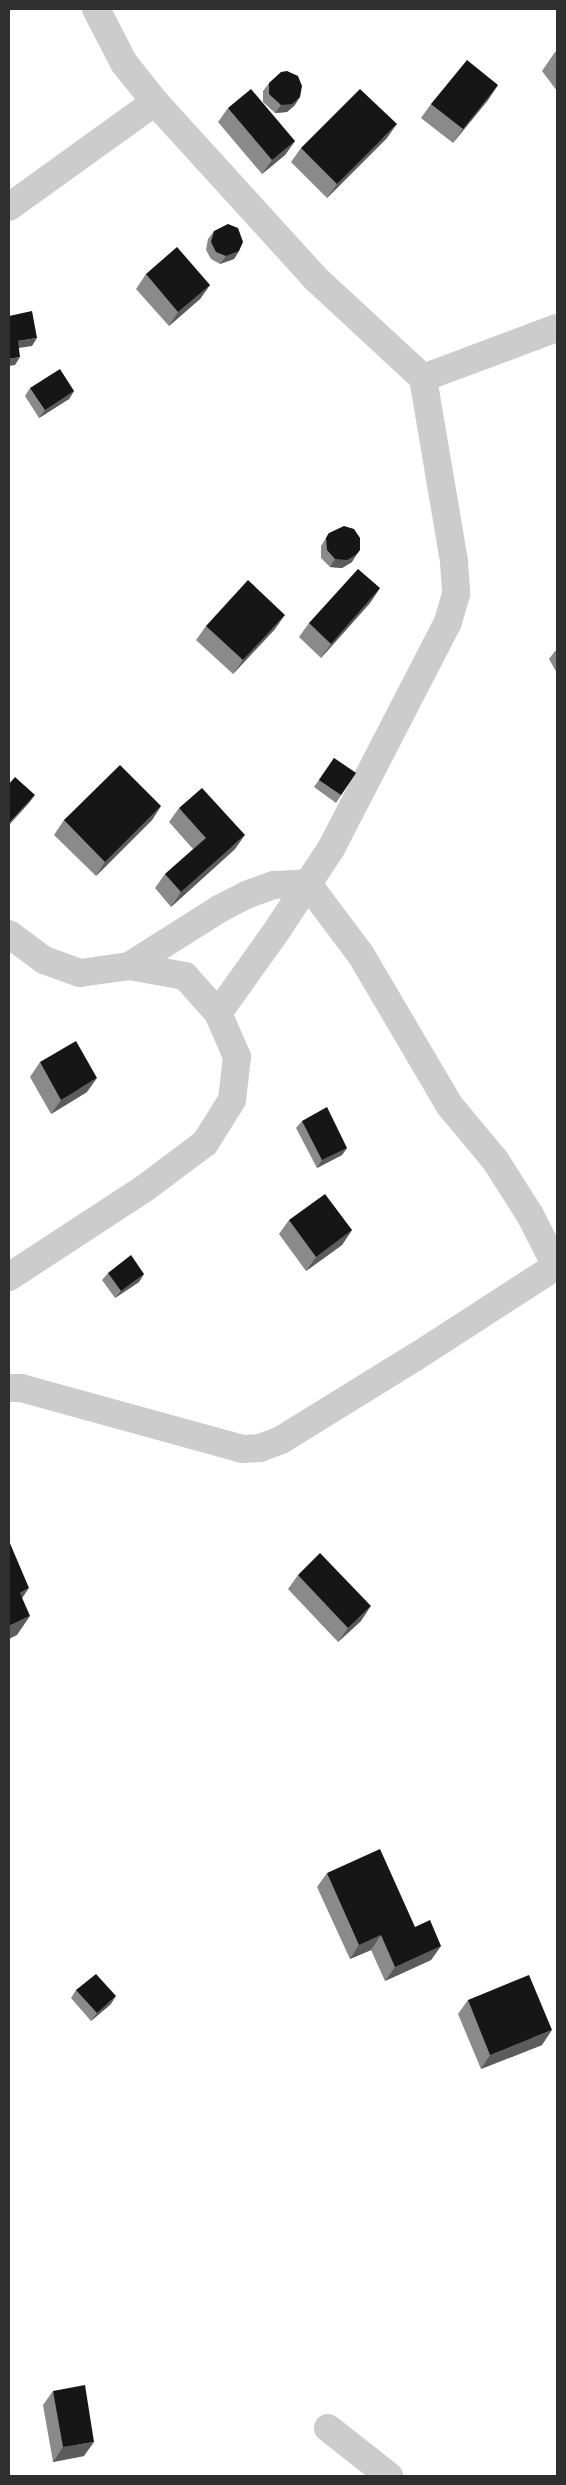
<!DOCTYPE html>
<html>
<head>
<meta charset="utf-8">
<style>
	body { margin:0 }
	#map { position:relative; width:566px; height:2485px; overflow:hidden; background:#fff; font-family:Commissioner,sans-serif }
	div>[style] { position:absolute }
	[style*='--x'] { left:calc(var(--x)*1px); top:calc(var(--y)*1px); width:calc(var(--w)*1px); rotate:calc(var(--a)*1deg) }
	.minor>* { height:28px; margin:-14px; padding:0 14px; transform-origin:14px; border-radius:14px; background:#ccc }
	.wall>* { inset:0; background:#8a8a8a }
	.shaded-wall>* { inset:0; background:#5c5c5c }
	.building>* { inset:0; background:#161616 }
	span { translate:-50% -50%; white-space:nowrap; text-align:center; line-height:1.15; -webkit-text-stroke:5px #fff; paint-order:stroke }
	.frame { position:absolute; inset:0; border:10px solid #2f2f2f; pointer-events:none }
</style>
</head>
<body>
<div id="map">
	<div class="minor">
		<i style="--x:96;--y:9;--w:61;--a:62.6"></i>
		<i style="--x:124;--y:63;--w:50;--a:51.5"></i>
		<i style="--x:155;--y:102;--w:238;--a:47.7"></i>
		<i style="--x:315;--y:278;--w:147;--a:42.8"></i>
		<i style="--x:423;--y:378;--w:187;--a:80.4"></i>
		<i style="--x:454;--y:562;--w:32;--a:86"></i>
		<i style="--x:456;--y:594;--w:29;--a:106"></i>
		<i style="--x:448;--y:622;--w:253;--a:117.3"></i>
		<i style="--x:332;--y:847;--w:98;--a:123.4"></i>
		<i style="--x:278;--y:929;--w:103;--a:125.5"></i>
		<i style="--x:9;--y:207;--w:180;--a:-35.7"></i>
		<i style="--x:423;--y:378;--w:143;--a:-20.5"></i>
		<i style="--x:9;--y:934;--w:44;--a:36.6"></i>
		<i style="--x:44;--y:960;--w:38;--a:20"></i>
		<i style="--x:80;--y:973;--w:49;--a:-8.1"></i>
		<i style="--x:129;--y:966;--w:57;--a:10.1"></i>
		<i style="--x:185;--y:976;--w:50;--a:48.3"></i>
		<i style="--x:218;--y:1013;--w:48;--a:66.6"></i>
		<i style="--x:237;--y:1057;--w:43;--a:96.6"></i>
		<i style="--x:232;--y:1100;--w:51;--a:122.1"></i>
		<i style="--x:205;--y:1143;--w:75;--a:143.1"></i>
		<i style="--x:145;--y:1188;--w:163;--a:146.8"></i>
		<i style="--x:129;--y:966;--w:107;--a:-32.3"></i>
		<i style="--x:219;--y:909;--w:30;--a:-27"></i>
		<i style="--x:246;--y:895;--w:30;--a:-20"></i>
		<i style="--x:274;--y:885;--w:33;--a:-3"></i>
		<i style="--x:307;--y:883;--w:90;--a:53.1"></i>
		<i style="--x:361;--y:955;--w:175;--a:59.5"></i>
		<i style="--x:450;--y:1106;--w:70;--a:50.2"></i>
		<i style="--x:495;--y:1160;--w:65;--a:57.5"></i>
		<i style="--x:530;--y:1215;--w:59;--a:63"></i>
		<i style="--x:9;--y:1388;--w:12;--a:0"></i>
		<i style="--x:21;--y:1388;--w:230;--a:15.4"></i>
		<i style="--x:243;--y:1449;--w:17;--a:-3"></i>
		<i style="--x:260;--y:1448;--w:22;--a:-21"></i>
		<i style="--x:281;--y:1440;--w:156;--a:-31.7"></i>
		<i style="--x:414;--y:1358;--w:169;--a:-32.9"></i>
		<i style="--x:328;--y:2428;--w:78;--a:38.2"></i>
	</div>
	<div class="wall">
		<i style="clip-path:polygon(557px 51px,557px 91px,542px 71px,555px 52px)"></i>
		<i style="clip-path:polygon(269px 83px,295px 105px,287px 112px,275px 113px,263px 102px,263px 91px)"></i>
		<i style="clip-path:polygon(498px 85px,488px 100px,453px 143px,421px 118px,431px 104px)"></i>
		<i style="clip-path:polygon(228px 108px,295px 141px,285px 155px,262px 174px,218px 122px)"></i>
		<i style="clip-path:polygon(387px 138px,327px 198px,291px 162px,301px 148px)"></i>
		<i style="clip-path:polygon(214px 231px,239px 251px,234px 259px,220px 264px,211px 259px,206px 250px,208px 239px)"></i>
		<i style="clip-path:polygon(146px 274px,210px 285px,200px 299px,169px 326px,136px 289px)"></i>
		<i style="clip-path:polygon(30px 388px,74px 391px,69px 399px,39px 418px,25px 396px)"></i>
		<i style="clip-path:polygon(329px 533px,352px 562px,342px 568px,330px 567px,321px 558px,321px 546px)"></i>
		<i style="clip-path:polygon(380px 588px,370px 603px,321px 658px,299px 637px,309px 623px)"></i>
		<i style="clip-path:polygon(206px 626px,275px 629px,233px 674px,196px 640px)"></i>
		<i style="clip-path:polygon(557px 650px,557px 673px,549px 659px,555px 651px)"></i>
		<i style="clip-path:polygon(334px 758px,356px 773px,336px 803px,314px 787px)"></i>
		<i style="clip-path:polygon(161px 806px,152px 820px,96px 876px,54px 835px,64px 820px)"></i>
		<i style="clip-path:polygon(179px 808px,235px 849px,171px 907px,155px 888px,165px 874px,193px 849px,169px 822px)"></i>
		<i style="clip-path:polygon(40px 1062px,87px 1092px,51px 1114px,30px 1077px)"></i>
		<i style="clip-path:polygon(302px 1121px,347px 1148px,342px 1155px,317px 1168px,296px 1128px)"></i>
		<i style="clip-path:polygon(289px 1220px,352px 1230px,342px 1245px,306px 1271px,279px 1234px)"></i>
		<i style="clip-path:polygon(108px 1273px,144px 1274px,139px 1282px,115px 1298px,102px 1280px)"></i>
		<i style="clip-path:polygon(298px 1575px,361px 1621px,338px 1642px,288px 1589px)"></i>
		<i style="clip-path:polygon(327px 1873px,415px 1927px,441px 1946px,431px 1960px,385px 1981px,371px 1950px,350px 1959px,317px 1887px)"></i>
		<i style="clip-path:polygon(76px 1990px,111px 2004px,91px 2021px,71px 1998px)"></i>
		<i style="clip-path:polygon(468px 2000px,542px 2045px,481px 2069px,458px 2014px)"></i>
		<i style="clip-path:polygon(53px 2391px,84px 2456px,53px 2462px,43px 2405px)"></i>
	</div>
	<div class="shaded-wall">
		<i style="clip-path:polygon(498px 85px,488px 100px,453px 143px,463px 129px)"></i>
		<i style="clip-path:polygon(300px 97px,295px 105px,287px 112px,275px 113px,281px 105px)"></i>
		<i style="clip-path:polygon(397px 124px,387px 138px,327px 198px,337px 184px)"></i>
		<i style="clip-path:polygon(295px 141px,285px 155px,262px 174px,272px 160px)"></i>
		<i style="clip-path:polygon(239px 251px,234px 259px,220px 264px,226px 256px)"></i>
		<i style="clip-path:polygon(210px 285px,200px 299px,169px 326px,178px 312px)"></i>
		<i style="clip-path:polygon(37px 338px,32px 346px,12px 349px,18px 341px)"></i>
		<i style="clip-path:polygon(20px 357px,15px 365px,9px 366px,9px 359px)"></i>
		<i style="clip-path:polygon(74px 391px,69px 399px,39px 418px,45px 410px)"></i>
		<i style="clip-path:polygon(357px 554px,352px 562px,342px 568px,330px 567px,335px 559px)"></i>
		<i style="clip-path:polygon(380px 588px,370px 603px,321px 658px,331px 644px)"></i>
		<i style="clip-path:polygon(285px 615px,275px 629px,233px 674px,243px 660px)"></i>
		<i style="clip-path:polygon(35px 795px,29px 803px,9px 825px,9px 823px)"></i>
		<i style="clip-path:polygon(161px 806px,152px 820px,96px 876px,105px 862px)"></i>
		<i style="clip-path:polygon(245px 835px,235px 849px,171px 907px,181px 892px)"></i>
		<i style="clip-path:polygon(97px 1078px,87px 1092px,51px 1114px,61px 1100px)"></i>
		<i style="clip-path:polygon(347px 1148px,342px 1155px,317px 1168px,322px 1160px)"></i>
		<i style="clip-path:polygon(352px 1230px,342px 1245px,306px 1271px,316px 1257px)"></i>
		<i style="clip-path:polygon(144px 1274px,139px 1282px,115px 1298px,121px 1291px)"></i>
		<i style="clip-path:polygon(29px 1588px,16px 1607px,20px 1593px)"></i>
		<i style="clip-path:polygon(371px 1606px,361px 1621px,338px 1642px,348px 1628px)"></i>
		<i style="clip-path:polygon(30px 1616px,17px 1635px,9px 1639px,9px 1626px)"></i>
		<i style="clip-path:polygon(381px 1935px,371px 1950px,350px 1959px,359px 1945px)"></i>
		<i style="clip-path:polygon(441px 1946px,431px 1960px,385px 1981px,395px 1967px)"></i>
		<i style="clip-path:polygon(116px 1996px,111px 2004px,91px 2021px,97px 2013px)"></i>
		<i style="clip-path:polygon(552px 2030px,542px 2045px,481px 2069px,490px 2055px)"></i>
		<i style="clip-path:polygon(94px 2442px,84px 2456px,53px 2462px,63px 2447px)"></i>
	</div>
	<div class="building">
		<i style="clip-path:polygon(467px 60px,498px 85px,463px 129px,431px 104px)"></i>
		<i style="clip-path:polygon(287px 71px,298px 76px,302px 86px,300px 97px,292px 104px,281px 105px,269px 94px,269px 83px,281px 72px)"></i>
		<i style="clip-path:polygon(251px 89px,295px 141px,272px 160px,228px 108px)"></i>
		<i style="clip-path:polygon(360px 89px,397px 124px,337px 184px,301px 148px)"></i>
		<i style="clip-path:polygon(228px 224px,238px 228px,243px 242px,239px 251px,226px 256px,216px 252px,211px 242px,214px 231px)"></i>
		<i style="clip-path:polygon(177px 247px,210px 285px,178px 312px,146px 274px)"></i>
		<i style="clip-path:polygon(32px 311px,37px 338px,18px 341px,20px 357px,9px 359px,9px 316px)"></i>
		<i style="clip-path:polygon(60px 369px,74px 391px,45px 410px,30px 388px)"></i>
		<i style="clip-path:polygon(344px 526px,354px 529px,360px 538px,360px 550px,357px 554px,347px 560px,335px 559px,327px 550px,326px 538px,329px 533px)"></i>
		<i style="clip-path:polygon(358px 569px,380px 588px,331px 644px,309px 623px)"></i>
		<i style="clip-path:polygon(248px 580px,285px 615px,243px 660px,206px 626px)"></i>
		<i style="clip-path:polygon(334px 758px,356px 773px,341px 795px,319px 780px)"></i>
		<i style="clip-path:polygon(120px 765px,161px 806px,105px 862px,64px 820px)"></i>
		<i style="clip-path:polygon(15px 777px,35px 795px,9px 823px,9px 784px)"></i>
		<i style="clip-path:polygon(202px 788px,245px 835px,181px 892px,165px 874px,206px 838px,179px 808px)"></i>
		<i style="clip-path:polygon(76px 1041px,97px 1078px,61px 1100px,40px 1062px)"></i>
		<i style="clip-path:polygon(327px 1107px,347px 1148px,322px 1160px,302px 1121px)"></i>
		<i style="clip-path:polygon(325px 1194px,352px 1230px,316px 1257px,289px 1220px)"></i>
		<i style="clip-path:polygon(131px 1255px,144px 1274px,121px 1291px,108px 1273px)"></i>
		<i style="clip-path:polygon(9px 1541px,29px 1588px,20px 1593px,30px 1616px,9px 1626px)"></i>
		<i style="clip-path:polygon(320px 1553px,371px 1606px,348px 1628px,298px 1575px)"></i>
		<i style="clip-path:polygon(380px 1849px,415px 1927px,430px 1920px,441px 1946px,395px 1967px,381px 1935px,359px 1945px,327px 1873px)"></i>
		<i style="clip-path:polygon(96px 1974px,116px 1996px,97px 2013px,76px 1990px)"></i>
		<i style="clip-path:polygon(529px 1975px,552px 2030px,490px 2055px,468px 2000px)"></i>
		<i style="clip-path:polygon(85px 2385px,94px 2442px,63px 2447px,53px 2391px)"></i>
	</div>
	<div class="frame"></div>
</div>
</body>
</html>
